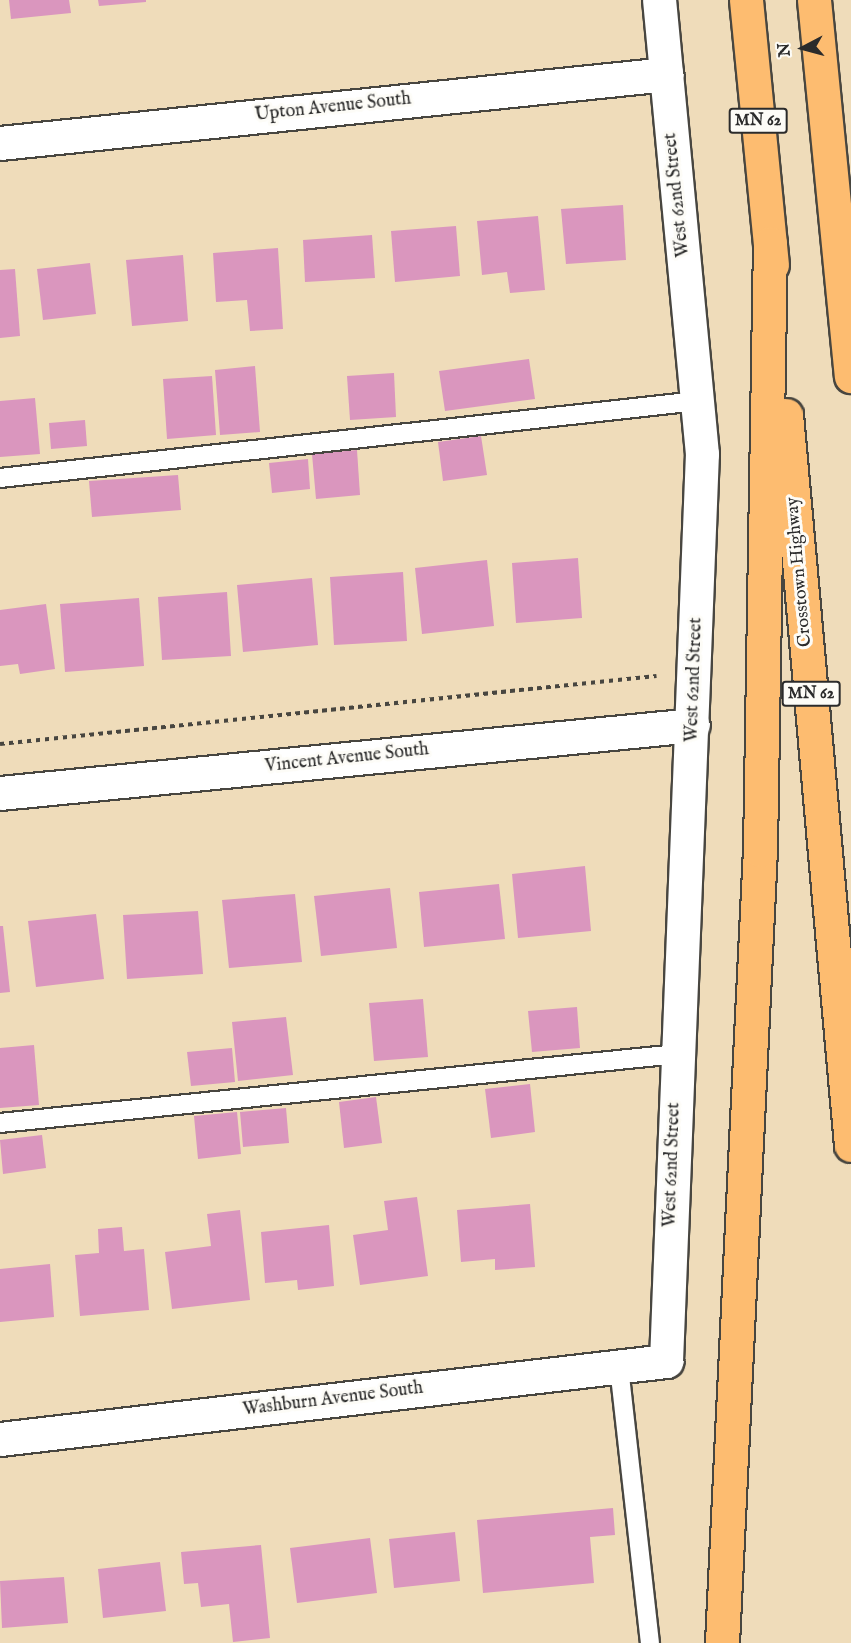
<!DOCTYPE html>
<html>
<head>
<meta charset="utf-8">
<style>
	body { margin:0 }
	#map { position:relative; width:851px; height:1643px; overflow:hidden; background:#efdcba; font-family:"IM FELL English",serif }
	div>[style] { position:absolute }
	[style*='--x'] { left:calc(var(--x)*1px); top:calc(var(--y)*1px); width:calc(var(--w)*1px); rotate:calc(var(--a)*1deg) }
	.building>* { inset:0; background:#da96be }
	.path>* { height:4px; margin-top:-2px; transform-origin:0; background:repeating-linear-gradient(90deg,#484640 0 4.5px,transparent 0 9px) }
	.roads { filter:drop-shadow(2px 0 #484640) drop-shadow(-2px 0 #484640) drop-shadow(0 2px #484640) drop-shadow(0 -2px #484640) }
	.service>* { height:18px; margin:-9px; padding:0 9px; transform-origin:9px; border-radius:9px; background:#fff }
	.minor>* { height:33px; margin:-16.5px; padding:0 16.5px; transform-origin:16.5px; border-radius:16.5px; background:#fff }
	.motorway>* { height:33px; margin:-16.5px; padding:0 16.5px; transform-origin:16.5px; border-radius:16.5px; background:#fdbc70 }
	span { translate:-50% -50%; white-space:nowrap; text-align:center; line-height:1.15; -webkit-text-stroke:6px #fdfcf7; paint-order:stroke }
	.shield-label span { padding:2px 4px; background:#fdfcf7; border:2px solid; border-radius:4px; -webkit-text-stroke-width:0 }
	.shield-label { font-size:16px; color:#2b2b2b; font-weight:700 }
	.street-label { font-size:18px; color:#2b2b2b }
	.north { position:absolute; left:773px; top:18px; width:60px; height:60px; -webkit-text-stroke:4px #fdfcf7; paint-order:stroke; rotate:264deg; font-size:16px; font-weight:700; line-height:24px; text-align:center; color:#2b2b2b }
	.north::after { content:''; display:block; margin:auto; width:21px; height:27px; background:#2b2b2b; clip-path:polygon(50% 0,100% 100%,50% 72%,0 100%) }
</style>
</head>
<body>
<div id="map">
	<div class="building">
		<i style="clip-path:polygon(9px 0,69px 0,71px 13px,11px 19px)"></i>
		<i style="clip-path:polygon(98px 0,146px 0,146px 2px,99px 6px)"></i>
		<i style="clip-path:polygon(623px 205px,626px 260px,566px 264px,561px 209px)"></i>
		<i style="clip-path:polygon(538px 216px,545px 290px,510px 293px,507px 272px,482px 275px,477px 221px)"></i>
		<i style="clip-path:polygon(456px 226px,460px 276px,395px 282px,391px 231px)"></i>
		<i style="clip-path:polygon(372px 235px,375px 278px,305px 282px,303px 240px)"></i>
		<i style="clip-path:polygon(278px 248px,283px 329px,250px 331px,247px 300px,216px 302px,213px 253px)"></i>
		<i style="clip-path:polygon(183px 255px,188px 321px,132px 326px,126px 260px)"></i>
		<i style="clip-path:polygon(90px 263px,96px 314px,43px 320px,37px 269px)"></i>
		<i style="clip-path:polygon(15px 269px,20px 336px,0 338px,0 270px)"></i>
		<i style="clip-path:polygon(529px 359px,535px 399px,445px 411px,439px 371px)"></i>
		<i style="clip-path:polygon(255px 366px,260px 432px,220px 435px,215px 370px)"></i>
		<i style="clip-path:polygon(394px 373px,396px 417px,350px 420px,347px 376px)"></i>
		<i style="clip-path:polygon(212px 376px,216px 435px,167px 439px,163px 379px)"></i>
		<i style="clip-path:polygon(35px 398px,40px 454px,0 457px,0 401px)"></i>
		<i style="clip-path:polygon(85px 420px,87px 446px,51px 449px,49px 423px)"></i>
		<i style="clip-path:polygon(481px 436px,487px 475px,443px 481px,438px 442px)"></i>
		<i style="clip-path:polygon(357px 450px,360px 495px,316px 499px,312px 454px)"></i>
		<i style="clip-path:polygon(308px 459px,310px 489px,272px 493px,269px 463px)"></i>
		<i style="clip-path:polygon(178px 475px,181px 510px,92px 517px,89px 481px)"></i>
		<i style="clip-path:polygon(578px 558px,582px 618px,516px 623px,512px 563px)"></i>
		<i style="clip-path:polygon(487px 560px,494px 626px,422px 634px,415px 568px)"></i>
		<i style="clip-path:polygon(403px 572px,407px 641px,334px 645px,330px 577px)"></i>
		<i style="clip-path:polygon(312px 578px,318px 645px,243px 652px,237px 585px)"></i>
		<i style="clip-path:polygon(227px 592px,231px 656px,162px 660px,158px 597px)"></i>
		<i style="clip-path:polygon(139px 598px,144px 666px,65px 672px,60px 604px)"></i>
		<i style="clip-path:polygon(46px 604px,55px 669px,20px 674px,18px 664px,0 666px,0 610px)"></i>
		<i style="clip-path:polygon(585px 866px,591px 931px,518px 938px,512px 874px)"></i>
		<i style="clip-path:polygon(499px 884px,505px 939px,424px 947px,419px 892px)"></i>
		<i style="clip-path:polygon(390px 888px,397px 948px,321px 956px,314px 896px)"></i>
		<i style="clip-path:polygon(295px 894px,302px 962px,229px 968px,222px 900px)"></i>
		<i style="clip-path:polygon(198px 911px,203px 974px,127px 979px,123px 915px)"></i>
		<i style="clip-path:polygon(96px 914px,104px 979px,36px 987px,28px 921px)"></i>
		<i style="clip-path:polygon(0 926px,3px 926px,10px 992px,0 993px)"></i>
		<i style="clip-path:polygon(423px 999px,428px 1057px,374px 1061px,369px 1003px)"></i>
		<i style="clip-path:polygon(577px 1007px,580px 1048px,532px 1052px,528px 1011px)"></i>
		<i style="clip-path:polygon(286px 1017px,293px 1075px,238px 1081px,232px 1022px)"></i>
		<i style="clip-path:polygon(34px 1045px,39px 1105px,0 1108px,0 1048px)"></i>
		<i style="clip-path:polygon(232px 1048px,235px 1082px,191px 1086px,187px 1052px)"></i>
		<i style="clip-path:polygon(530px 1084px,535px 1132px,491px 1138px,485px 1089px)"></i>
		<i style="clip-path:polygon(376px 1097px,382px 1143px,344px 1148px,339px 1102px)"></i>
		<i style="clip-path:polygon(286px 1108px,289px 1143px,243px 1147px,240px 1112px)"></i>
		<i style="clip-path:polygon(237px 1112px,241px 1154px,198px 1159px,194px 1116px)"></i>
		<i style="clip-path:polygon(42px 1135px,46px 1168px,3px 1174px,0 1140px)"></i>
		<i style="clip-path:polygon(417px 1197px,428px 1276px,360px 1285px,353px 1235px,388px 1230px,384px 1201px)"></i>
		<i style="clip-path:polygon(530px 1204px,535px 1267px,495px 1270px,495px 1259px,461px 1262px,457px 1210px)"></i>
		<i style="clip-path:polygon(240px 1210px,250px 1300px,172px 1309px,165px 1252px,211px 1246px,207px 1214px)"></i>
		<i style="clip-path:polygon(329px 1225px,334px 1286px,298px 1290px,297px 1280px,265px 1283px,261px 1232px)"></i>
		<i style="clip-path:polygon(122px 1227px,124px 1251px,144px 1249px,149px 1310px,80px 1316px,75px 1255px,99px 1253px,98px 1229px)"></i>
		<i style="clip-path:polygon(50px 1264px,54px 1317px,0 1322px,0 1269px)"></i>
		<i style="clip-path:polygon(613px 1508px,615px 1535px,590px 1537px,594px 1583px,483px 1593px,477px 1520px)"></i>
		<i style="clip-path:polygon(455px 1532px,460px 1581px,394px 1588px,389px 1539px)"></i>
		<i style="clip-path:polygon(370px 1538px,377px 1593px,297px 1603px,290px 1548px)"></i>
		<i style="clip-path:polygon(261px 1545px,270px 1638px,233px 1642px,229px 1604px,201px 1607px,198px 1583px,184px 1584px,181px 1552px)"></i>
		<i style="clip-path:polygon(160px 1562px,166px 1611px,103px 1618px,98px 1569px)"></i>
		<i style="clip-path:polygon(64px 1577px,68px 1623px,2px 1628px,0 1581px)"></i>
	</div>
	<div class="path">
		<i style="--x:0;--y:744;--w:660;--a:-5.92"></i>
	</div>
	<div class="roads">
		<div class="service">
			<i style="--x:0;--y:478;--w:702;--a:-6.3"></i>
			<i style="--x:0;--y:1123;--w:681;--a:-5.82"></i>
			<i style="--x:619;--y:1367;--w:278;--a:83.6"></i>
		</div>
		<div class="minor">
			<i style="--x:0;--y:143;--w:670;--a:-5.91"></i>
			<i style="--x:0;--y:793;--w:696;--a:-5.6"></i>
			<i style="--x:0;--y:1439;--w:671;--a:-6.68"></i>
			<i style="--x:666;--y:1361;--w:908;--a:-87.73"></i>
			<i style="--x:702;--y:454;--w:456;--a:-95.4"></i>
		</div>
		<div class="motorway">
			<i style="--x:746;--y:0;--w:266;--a:84.4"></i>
			<i style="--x:814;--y:0;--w:378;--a:84.4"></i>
			<i style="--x:786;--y:415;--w:733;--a:84.91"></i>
			<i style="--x:722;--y:1643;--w:794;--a:-87.26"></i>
			<i style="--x:760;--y:850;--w:607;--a:-89.06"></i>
		</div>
	</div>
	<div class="shield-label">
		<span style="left:758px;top:121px">MN 62</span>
		<span style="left:811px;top:694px">MN 62</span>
	</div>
	<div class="street-label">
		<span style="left:333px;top:108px;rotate:-6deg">Upton Avenue South</span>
		<span style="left:678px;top:195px;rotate:-96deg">West 62nd Street</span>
		<span style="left:800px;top:572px;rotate:-95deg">Crosstown Highway</span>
		<span style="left:695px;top:680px;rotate:-88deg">West 62nd Street</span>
		<span style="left:347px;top:759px;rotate:-6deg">Vincent Avenue South</span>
		<span style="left:673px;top:1165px;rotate:-88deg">West 62nd Street</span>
		<span style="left:333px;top:1400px;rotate:-7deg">Washburn Avenue South</span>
	</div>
	<div class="north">N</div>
</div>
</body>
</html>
